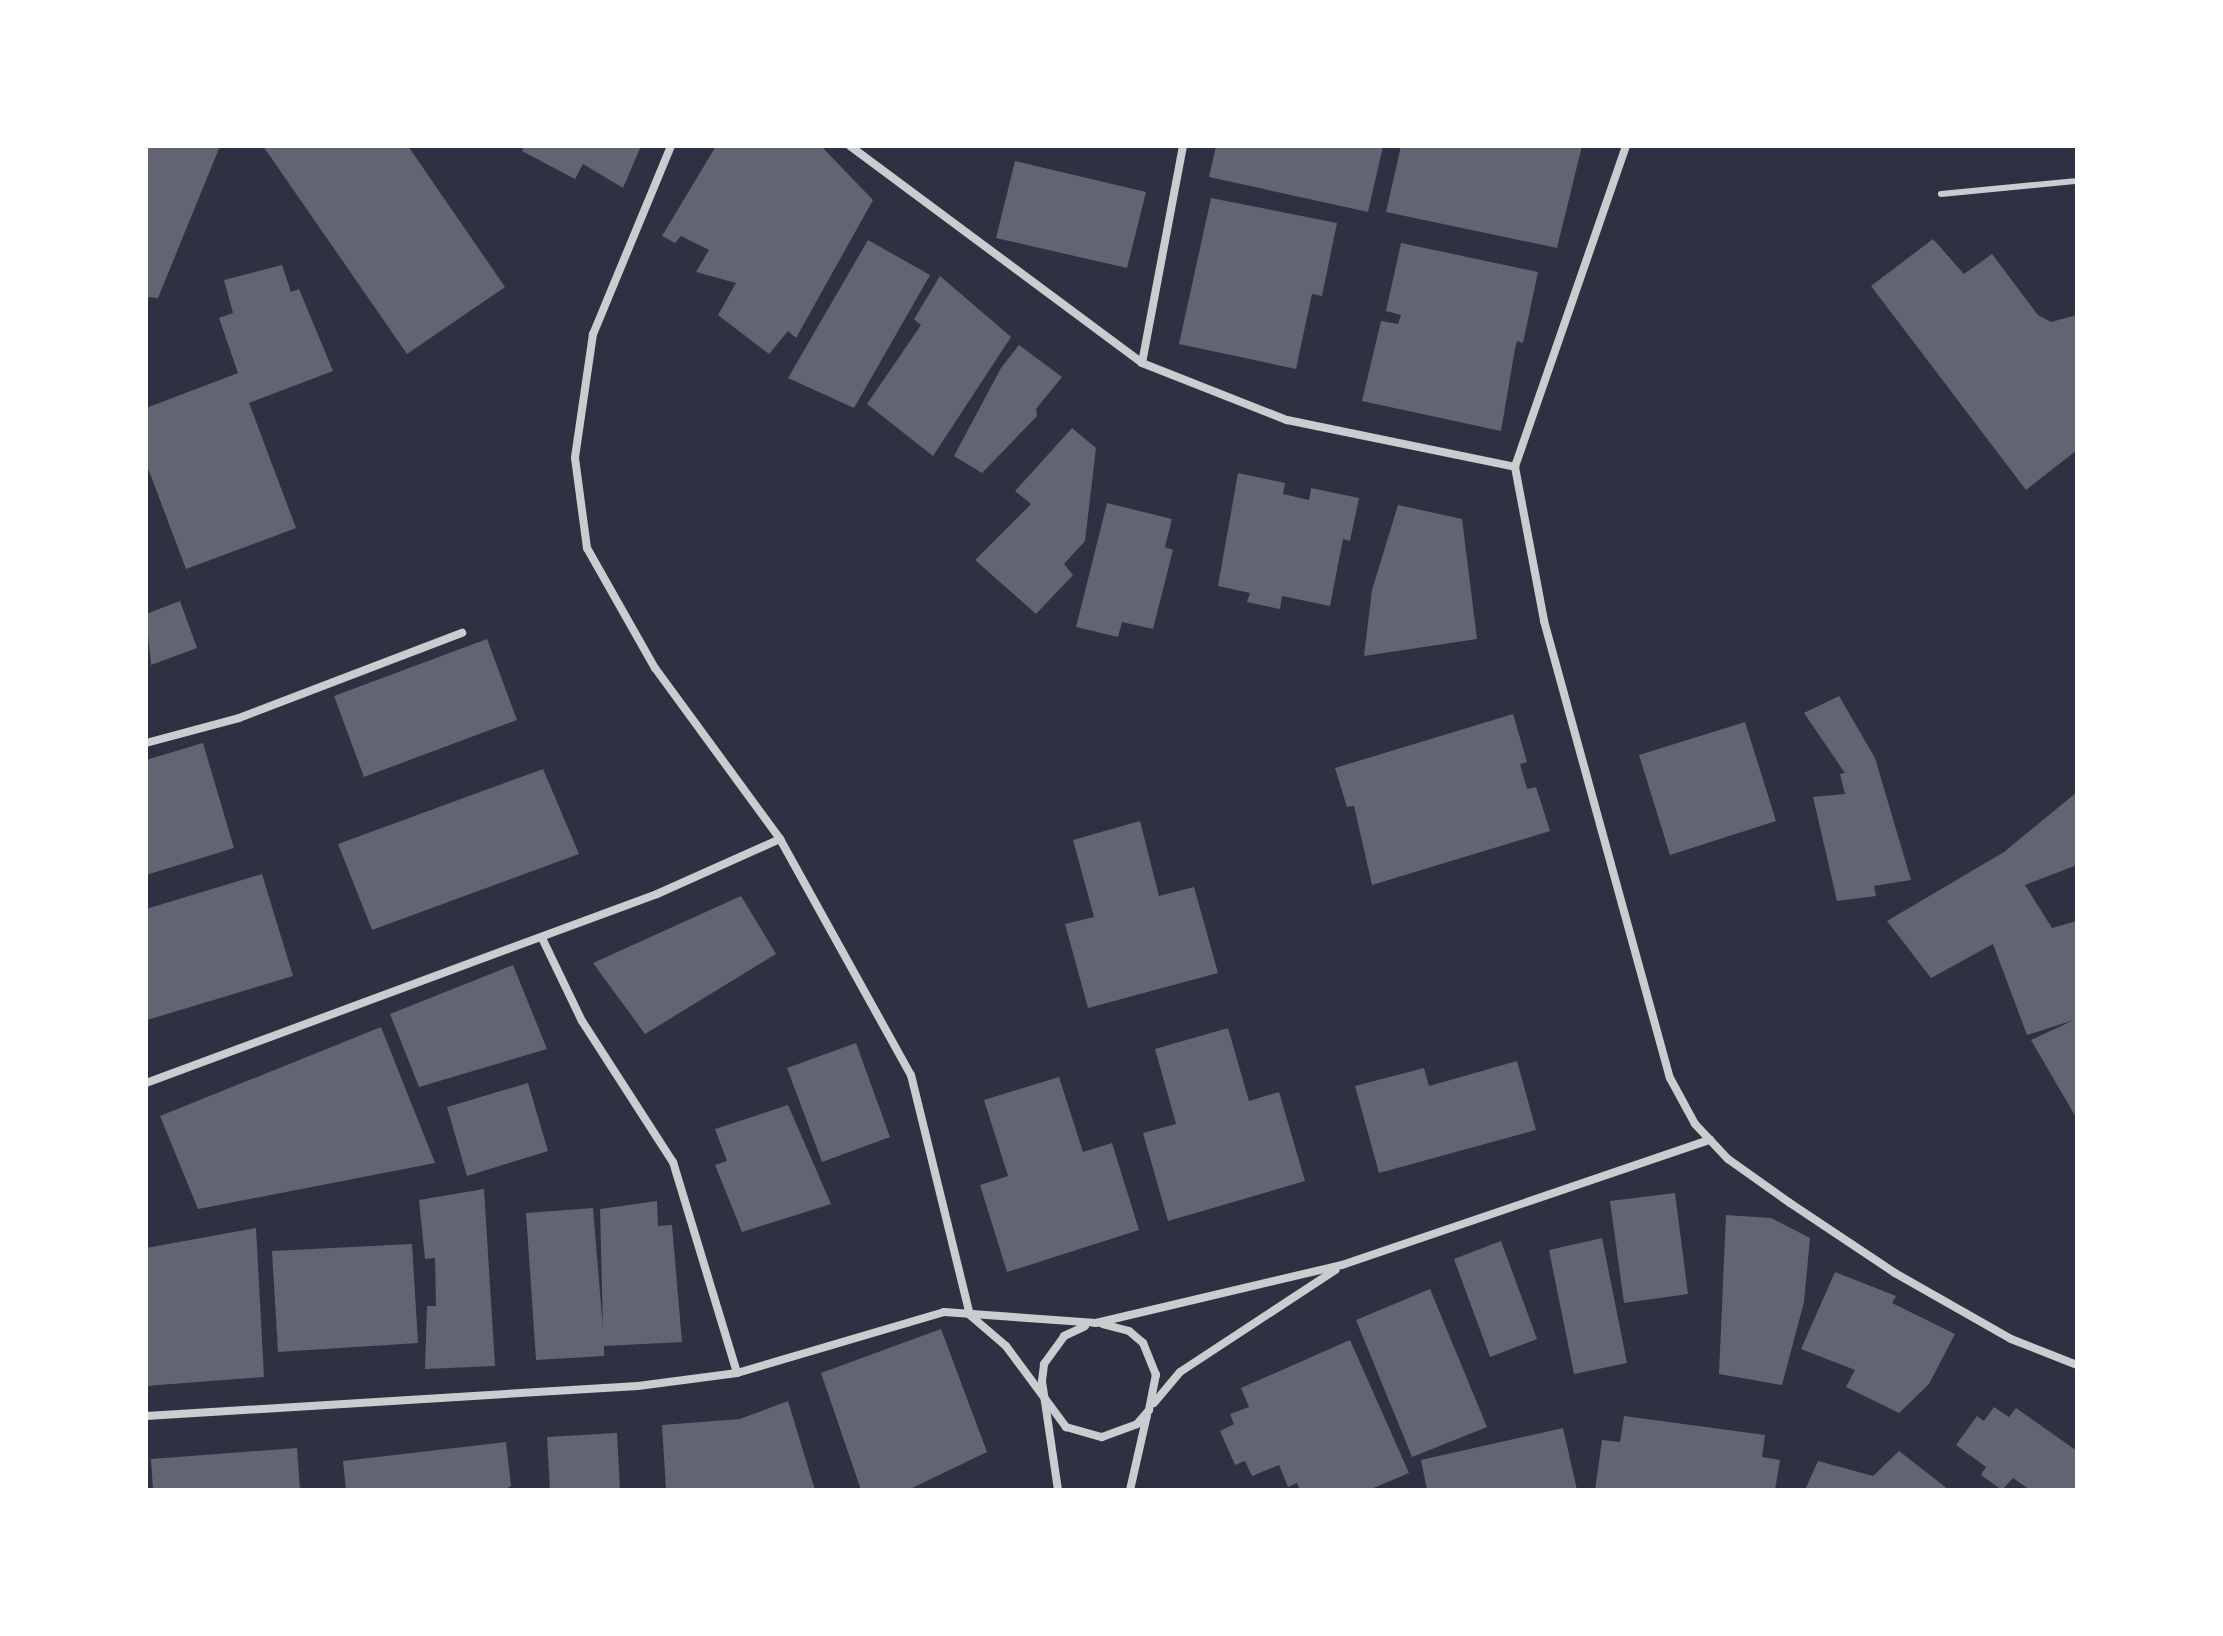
<!DOCTYPE html>
<html>
<head>
<meta charset="utf-8">
<style>
	body { margin:0 }
	#map { position:relative; width:2223px; height:1636px; overflow:hidden; background:#2d3142; font-family:"PT Sans Narrow",sans-serif }
	div>[style] { position:absolute }
	[style*='--x'] { left:calc(var(--x)*1px); top:calc(var(--y)*1px); width:calc(var(--w)*1px); rotate:calc(var(--a)*1deg) }
	.building>* { inset:0; background:#626471 }
	.service>* { height:6px; margin:-3px; padding:0 3px; transform-origin:3px; border-radius:3px; background:#caccd0 }
	.minor>* { height:8px; margin:-4px; padding:0 4px; transform-origin:4px; border-radius:4px; background:#caccd0 }
	span { translate:-50% -50%; white-space:nowrap; text-align:center; line-height:1.15; -webkit-text-stroke:6px #fff; paint-order:stroke }
	.frame { position:absolute; inset:0; border:148px solid #fff; pointer-events:none }
</style>
</head>
<body>
<div id="map">
	<div class="building">
		<i style="clip-path:polygon(146px 146px,220px 146px,158px 298px,146px 297px)"></i>
		<i style="clip-path:polygon(263px 146px,408px 146px,505px 287px,407px 354px)"></i>
		<i style="clip-path:polygon(525px 146px,641px 146px,623px 188px,583px 164px,575px 179px,522px 151px)"></i>
		<i style="clip-path:polygon(716px 146px,821px 146px,873px 200px,796px 338px,788px 331px,769px 354px,718px 315px,736px 283px,696px 272px,709px 250px,681px 236px,675px 243px,662px 236px)"></i>
		<i style="clip-path:polygon(1216px 146px,1383px 146px,1368px 212px,1209px 177px)"></i>
		<i style="clip-path:polygon(1401px 146px,1582px 146px,1557px 248px,1386px 212px)"></i>
		<i style="clip-path:polygon(1015px 161px,1146px 192px,1127px 268px,996px 238px)"></i>
		<i style="clip-path:polygon(1211px 198px,1337px 223px,1322px 296px,1312px 294px,1296px 369px,1179px 344px)"></i>
		<i style="clip-path:polygon(1933px 239px,1964px 274px,1992px 254px,2038px 315px,2051px 322px,2077px 315px,2077px 450px,2026px 490px,1871px 286px)"></i>
		<i style="clip-path:polygon(868px 240px,930px 275px,854px 408px,788px 378px)"></i>
		<i style="clip-path:polygon(1401px 243px,1538px 272px,1523px 343px,1517px 341px,1515px 349px,1501px 431px,1362px 401px,1381px 321px,1398px 324px,1401px 315px,1386px 311px)"></i>
		<i style="clip-path:polygon(282px 265px,291px 292px,299px 289px,333px 371px,249px 403px,296px 528px,186px 569px,146px 463px,146px 408px,238px 373px,219px 318px,233px 313px,224px 280px)"></i>
		<i style="clip-path:polygon(940px 276px,1011px 337px,933px 456px,867px 404px,921px 325px,914px 319px)"></i>
		<i style="clip-path:polygon(1019px 345px,1062px 377px,1036px 409px,1037px 416px,982px 473px,954px 456px,1001px 368px)"></i>
		<i style="clip-path:polygon(1072px 428px,1096px 448px,1085px 541px,1064px 564px,1073px 575px,1036px 614px,975px 560px,1031px 504px,1015px 491px)"></i>
		<i style="clip-path:polygon(1238px 473px,1285px 483px,1283px 494px,1309px 500px,1311px 488px,1359px 498px,1350px 541px,1343px 539px,1330px 606px,1282px 596px,1280px 609px,1247px 602px,1250px 593px,1218px 586px)"></i>
		<i style="clip-path:polygon(1107px 503px,1172px 519px,1165px 547px,1173px 550px,1153px 629px,1122px 622px,1118px 637px,1076px 627px)"></i>
		<i style="clip-path:polygon(1398px 505px,1462px 519px,1477px 639px,1364px 656px,1372px 590px)"></i>
		<i style="clip-path:polygon(180px 601px,197px 648px,151px 665px,146px 614px)"></i>
		<i style="clip-path:polygon(487px 639px,517px 720px,364px 777px,334px 696px)"></i>
		<i style="clip-path:polygon(1839px 696px,1875px 758px,1911px 880px,1874px 886px,1876px 896px,1837px 901px,1813px 797px,1845px 794px,1840px 774px,1845px 773px,1804px 713px)"></i>
		<i style="clip-path:polygon(1513px 714px,1527px 762px,1520px 764px,1527px 789px,1536px 787px,1550px 831px,1372px 885px,1354px 806px,1347px 807px,1335px 768px)"></i>
		<i style="clip-path:polygon(1745px 722px,1776px 821px,1670px 855px,1639px 755px)"></i>
		<i style="clip-path:polygon(203px 743px,234px 848px,146px 875px,146px 760px)"></i>
		<i style="clip-path:polygon(543px 769px,579px 854px,372px 930px,338px 844px)"></i>
		<i style="clip-path:polygon(2077px 792px,2077px 865px,2025px 885px,2052px 928px,2077px 921px,2077px 1119px,2031px 1040px,2074px 1020px,2027px 1035px,1993px 944px,1931px 978px,1887px 921px,2004px 852px)"></i>
		<i style="clip-path:polygon(1140px 821px,1159px 896px,1194px 887px,1218px 973px,1088px 1008px,1065px 924px,1094px 917px,1073px 840px)"></i>
		<i style="clip-path:polygon(262px 874px,293px 976px,147px 1020px,146px 909px)"></i>
		<i style="clip-path:polygon(741px 896px,776px 954px,645px 1034px,593px 963px)"></i>
		<i style="clip-path:polygon(513px 965px,547px 1049px,419px 1087px,390px 1014px)"></i>
		<i style="clip-path:polygon(381px 1027px,435px 1163px,198px 1209px,160px 1116px)"></i>
		<i style="clip-path:polygon(1228px 1028px,1249px 1101px,1279px 1092px,1305px 1181px,1168px 1221px,1143px 1133px,1176px 1124px,1155px 1049px)"></i>
		<i style="clip-path:polygon(856px 1043px,890px 1137px,822px 1162px,787px 1068px)"></i>
		<i style="clip-path:polygon(1517px 1061px,1536px 1130px,1379px 1173px,1355px 1086px,1424px 1068px,1429px 1086px)"></i>
		<i style="clip-path:polygon(1059px 1077px,1083px 1152px,1112px 1143px,1139px 1230px,1007px 1272px,980px 1185px,1008px 1176px,984px 1100px)"></i>
		<i style="clip-path:polygon(528px 1083px,548px 1151px,467px 1176px,447px 1107px)"></i>
		<i style="clip-path:polygon(788px 1105px,831px 1204px,742px 1232px,715px 1165px,727px 1161px,715px 1129px)"></i>
		<i style="clip-path:polygon(484px 1189px,495px 1366px,425px 1369px,427px 1306px,436px 1306px,435px 1258px,425px 1259px,419px 1200px)"></i>
		<i style="clip-path:polygon(1675px 1193px,1688px 1294px,1624px 1303px,1610px 1201px)"></i>
		<i style="clip-path:polygon(657px 1201px,658px 1226px,672px 1225px,682px 1342px,604px 1346px,604px 1356px,536px 1360px,526px 1213px,593px 1208px,603px 1329px,600px 1209px)"></i>
		<i style="clip-path:polygon(1726px 1215px,1771px 1218px,1810px 1238px,1804px 1302px,1782px 1385px,1719px 1374px)"></i>
		<i style="clip-path:polygon(256px 1228px,264px 1377px,146px 1386px,146px 1248px)"></i>
		<i style="clip-path:polygon(1602px 1238px,1627px 1363px,1574px 1374px,1549px 1250px)"></i>
		<i style="clip-path:polygon(1501px 1241px,1537px 1339px,1490px 1357px,1454px 1259px)"></i>
		<i style="clip-path:polygon(412px 1244px,418px 1343px,278px 1352px,272px 1251px)"></i>
		<i style="clip-path:polygon(1835px 1272px,1896px 1296px,1892px 1303px,1955px 1334px,1929px 1384px,1899px 1413px,1846px 1387px,1855px 1370px,1801px 1349px)"></i>
		<i style="clip-path:polygon(1430px 1289px,1487px 1427px,1412px 1457px,1356px 1320px)"></i>
		<i style="clip-path:polygon(941px 1329px,987px 1452px,908px 1490px,861px 1490px,821px 1373px)"></i>
		<i style="clip-path:polygon(1350px 1340px,1409px 1473px,1369px 1490px,1300px 1490px,1297px 1483px,1288px 1487px,1279px 1465px,1252px 1476px,1245px 1461px,1235px 1465px,1220px 1431px,1234px 1424px,1230px 1414px,1249px 1407px,1241px 1388px)"></i>
		<i style="clip-path:polygon(788px 1401px,815px 1490px,666px 1490px,662px 1425px,740px 1419px)"></i>
		<i style="clip-path:polygon(1994px 1407px,2009px 1417px,2016px 1408px,2077px 1451px,2077px 1490px,2030px 1490px,2013px 1478px,2002px 1490px,1981px 1475px,1986px 1467px,1956px 1445px,1977px 1416px,1984px 1421px)"></i>
		<i style="clip-path:polygon(1624px 1416px,1765px 1435px,1762px 1457px,1780px 1460px,1775px 1490px,1595px 1490px,1602px 1440px,1620px 1442px)"></i>
		<i style="clip-path:polygon(1563px 1428px,1577px 1490px,1427px 1490px,1421px 1460px)"></i>
		<i style="clip-path:polygon(617px 1433px,620px 1490px,550px 1490px,547px 1437px)"></i>
		<i style="clip-path:polygon(506px 1442px,511px 1486px,504px 1490px,346px 1490px,343px 1461px)"></i>
		<i style="clip-path:polygon(297px 1448px,300px 1490px,153px 1490px,151px 1459px)"></i>
		<i style="clip-path:polygon(1899px 1451px,1949px 1490px,1805px 1490px,1818px 1461px,1873px 1476px)"></i>
	</div>
	<div class="service">
		<i style="--x:1941;--y:194;--w:137;--a:-5.5"></i>
	</div>
	<div class="minor">
		<i style="--x:671;--y:146;--w:204;--a:112.5"></i>
		<i style="--x:593;--y:334;--w:125;--a:98.3"></i>
		<i style="--x:575;--y:458;--w:91;--a:82.4"></i>
		<i style="--x:587;--y:548;--w:138;--a:60.5"></i>
		<i style="--x:655;--y:668;--w:212;--a:53.8"></i>
		<i style="--x:780;--y:839;--w:270;--a:61"></i>
		<i style="--x:911;--y:1075;--w:247;--a:76.2"></i>
		<i style="--x:850;--y:146;--w:364;--a:36.6"></i>
		<i style="--x:1142;--y:363;--w:156;--a:21.5"></i>
		<i style="--x:1287;--y:420;--w:233;--a:11.6"></i>
		<i style="--x:1626;--y:146;--w:340;--a:109.1"></i>
		<i style="--x:1515;--y:467;--w:157;--a:79.3"></i>
		<i style="--x:1544;--y:621;--w:474;--a:74.6"></i>
		<i style="--x:1670;--y:1078;--w:52;--a:61.5"></i>
		<i style="--x:1695;--y:1124;--w:48;--a:46.7"></i>
		<i style="--x:1728;--y:1159;--w:76;--a:35.4"></i>
		<i style="--x:1790;--y:1203;--w:126;--a:33.7"></i>
		<i style="--x:1895;--y:1273;--w:133;--a:29.6"></i>
		<i style="--x:2011;--y:1339;--w:71;--a:21.5"></i>
		<i style="--x:1142;--y:363;--w:221;--a:-79.3"></i>
		<i style="--x:146;--y:743;--w:96;--a:-15"></i>
		<i style="--x:239;--y:718;--w:239;--a:-20.9"></i>
		<i style="--x:542;--y:938;--w:92;--a:64.3"></i>
		<i style="--x:582;--y:1021;--w:168;--a:57.2"></i>
		<i style="--x:673;--y:1162;--w:220;--a:73.1"></i>
		<i style="--x:146;--y:1083;--w:545;--a:-20.3"></i>
		<i style="--x:657;--y:894;--w:135;--a:-24.1"></i>
		<i style="--x:971;--y:1316;--w:46;--a:40.6"></i>
		<i style="--x:1006;--y:1346;--w:101;--a:53.5"></i>
		<i style="--x:1066;--y:1427;--w:37;--a:16"></i>
		<i style="--x:1102;--y:1437;--w:37;--a:-20"></i>
		<i style="--x:1137;--y:1424;--w:18;--a:-49"></i>
		<i style="--x:1149;--y:1410;--w:36;--a:-79"></i>
		<i style="--x:1156;--y:1375;--w:35;--a:-112"></i>
		<i style="--x:1143;--y:1343;--w:18;--a:-139"></i>
		<i style="--x:1129;--y:1331;--w:27;--a:-165"></i>
		<i style="--x:1154;--y:1403;--w:40;--a:-50"></i>
		<i style="--x:1180;--y:1372;--w:186;--a:-33.3"></i>
		<i style="--x:146;--y:1416;--w:493;--a:-3.5"></i>
		<i style="--x:638;--y:1386;--w:100;--a:-7.5"></i>
		<i style="--x:737;--y:1373;--w:216;--a:-16.4"></i>
		<i style="--x:944;--y:1312;--w:152;--a:4.1"></i>
		<i style="--x:1096;--y:1323;--w:253;--a:-13.3"></i>
		<i style="--x:1342;--y:1265;--w:389;--a:-18.8"></i>
		<i style="--x:1058;--y:1490;--w:110;--a:-98.4"></i>
		<i style="--x:1042;--y:1381;--w:17;--a:-83"></i>
		<i style="--x:1044;--y:1364;--w:34;--a:-54"></i>
		<i style="--x:1064;--y:1336;--w:23;--a:-25"></i>
		<i style="--x:1130;--y:1490;--w:77;--a:-77.2"></i>
	</div>
	<div class="frame"></div>
</div>
</body>
</html>
